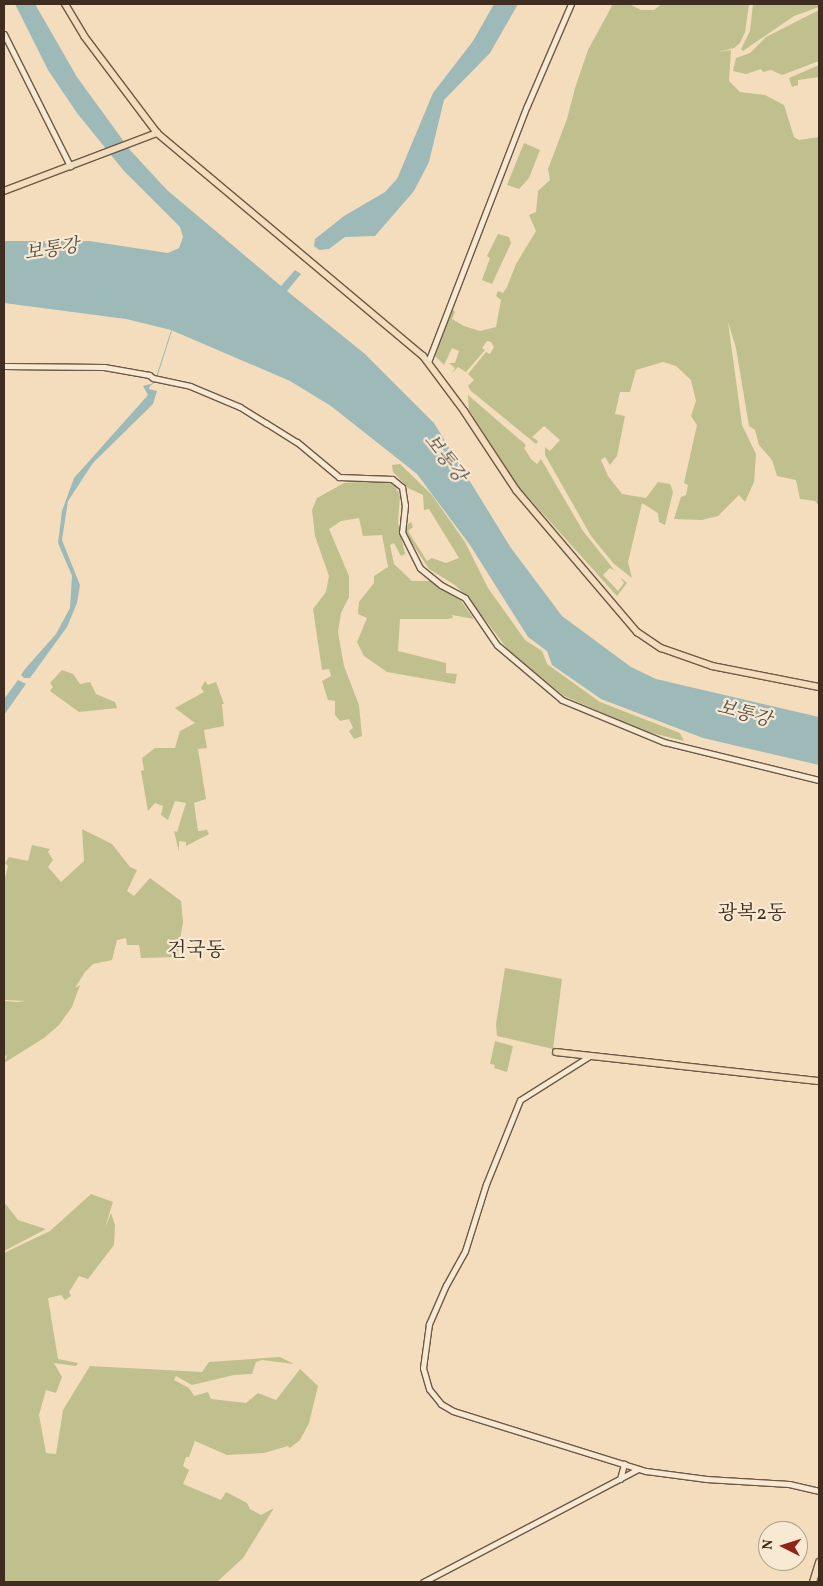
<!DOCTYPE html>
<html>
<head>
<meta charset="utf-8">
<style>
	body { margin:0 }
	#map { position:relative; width:823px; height:1586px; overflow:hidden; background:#f4ddbc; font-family:Vollkorn,"Noto Serif KR",serif }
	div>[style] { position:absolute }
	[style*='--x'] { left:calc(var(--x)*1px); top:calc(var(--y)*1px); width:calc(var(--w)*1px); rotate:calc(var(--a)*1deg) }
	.green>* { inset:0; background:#bfc08e }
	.water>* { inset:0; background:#9ebab8 }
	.stream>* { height:1px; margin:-0.5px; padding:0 0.5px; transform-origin:0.5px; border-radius:0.5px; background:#9ebab8 }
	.roads { filter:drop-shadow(1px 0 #6c5948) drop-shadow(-1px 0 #6c5948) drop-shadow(0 1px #6c5948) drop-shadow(0 -1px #6c5948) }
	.minor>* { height:5px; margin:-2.5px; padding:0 2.5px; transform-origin:2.5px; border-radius:2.5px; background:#f8e9d3 }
	.major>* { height:6px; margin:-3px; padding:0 3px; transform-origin:3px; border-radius:3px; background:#f4ddbc }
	span { translate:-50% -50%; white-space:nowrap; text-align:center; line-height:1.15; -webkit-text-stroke:4.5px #f8e9d3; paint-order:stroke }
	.water-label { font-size:19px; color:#575047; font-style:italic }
	.quarter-label { font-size:20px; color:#3f2d21 }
	.frame { position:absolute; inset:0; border:5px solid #3f2d21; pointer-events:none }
	.north { position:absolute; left:758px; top:1521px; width:50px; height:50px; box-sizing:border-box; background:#f8e9d3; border:1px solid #ae9e8c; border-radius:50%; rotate:275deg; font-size:14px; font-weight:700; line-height:20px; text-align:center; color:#3f2d21 }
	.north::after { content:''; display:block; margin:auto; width:18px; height:22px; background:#8f2418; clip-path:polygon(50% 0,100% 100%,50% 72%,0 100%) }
</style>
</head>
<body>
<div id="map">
	<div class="green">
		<i style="clip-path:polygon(613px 4px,629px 4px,641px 10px,654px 10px,662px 4px,749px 4px,745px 32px,740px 43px,734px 48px,718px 52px,731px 50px,729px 81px,740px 92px,765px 95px,784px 105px,794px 137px,799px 140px,819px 137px,819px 506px,815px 501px,800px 499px,796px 480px,777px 476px,772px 460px,759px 445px,755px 430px,749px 426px,736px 348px,728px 322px,742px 425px,756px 454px,754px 482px,745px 502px,739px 495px,718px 516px,702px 520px,674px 519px,681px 497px,686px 495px,688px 485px,684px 483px,697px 425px,691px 416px,696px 401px,691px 380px,676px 366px,663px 362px,636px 370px,630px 392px,620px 392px,615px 414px,625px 416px,617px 456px,610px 465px,605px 457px,601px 460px,608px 476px,622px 494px,646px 498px,658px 482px,670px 484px,673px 492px,665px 525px,659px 522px,658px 513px,642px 503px,628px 562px,632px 578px,614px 564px,591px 536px,545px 455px,545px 447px,550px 451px,560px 440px,544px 426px,532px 437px,538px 441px,536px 444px,471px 391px,468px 386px,474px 380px,468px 374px,486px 352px,490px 354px,494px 347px,491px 342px,487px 341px,482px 348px,485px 350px,466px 372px,458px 367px,452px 373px,455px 368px,449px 363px,455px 363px,459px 351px,452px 348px,444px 365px,435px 356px,452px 309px,455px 312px,452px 319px,464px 326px,480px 331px,496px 327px,501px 300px,496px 296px,498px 291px,503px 293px,507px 287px,516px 264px,536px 231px,529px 215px,536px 212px,538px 191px,550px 180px,548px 169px,567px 119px,575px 88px,588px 50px)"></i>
		<i style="clip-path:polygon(753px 4px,819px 4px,819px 7px,794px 16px,743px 51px,741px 49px,750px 31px)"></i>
		<i style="clip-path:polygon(819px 10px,819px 61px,782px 75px,771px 70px,763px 72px,761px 69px,746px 74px,733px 71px,736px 58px,750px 53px,766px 37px)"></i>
		<i style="clip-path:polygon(819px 65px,819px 77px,798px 80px,798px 85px,792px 87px,789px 78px)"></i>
		<i style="clip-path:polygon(524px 143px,540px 150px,529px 178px,519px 189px,507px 185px)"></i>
		<i style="clip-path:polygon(498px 234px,509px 237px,511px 243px,492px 284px,482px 280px,490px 258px,487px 256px)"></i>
		<i style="clip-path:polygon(468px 395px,526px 445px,524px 448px,531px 459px,537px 464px,541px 459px,583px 531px,615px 571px,610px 568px,603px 575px,618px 591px,624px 583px,620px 577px,627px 583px,617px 596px,518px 486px,469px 410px)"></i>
		<i style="clip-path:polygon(400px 464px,432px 495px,465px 542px,488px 588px,525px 640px,542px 651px,547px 664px,600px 702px,680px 733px,684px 741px,644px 731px,564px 696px,509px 651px,470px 600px,455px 585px,429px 569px,406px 534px,407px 525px,411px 522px,413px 527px,408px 531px,427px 561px,432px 558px,446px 563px,459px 558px,429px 509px,424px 510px,423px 495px,408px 488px,393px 472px,392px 465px)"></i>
		<i style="clip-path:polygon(387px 480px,394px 483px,400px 496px,398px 523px,405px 554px,401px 556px,394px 543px,390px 545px,394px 564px,412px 581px,431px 581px,456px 594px,474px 619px,452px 615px,453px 618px,447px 619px,400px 619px,398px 651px,446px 663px,446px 673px,457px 674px,455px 684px,387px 672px,364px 656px,357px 642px,367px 618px,358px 614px,359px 602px,374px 583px,374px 576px,388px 567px,382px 535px,363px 536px,359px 518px,341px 521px,329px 529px,349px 576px,349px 597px,341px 613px,338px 632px,344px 666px,359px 705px,362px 736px,354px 739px,349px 731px,353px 728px,349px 719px,340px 721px,335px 715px,335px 701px,328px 700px,322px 681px,331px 676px,329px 669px,322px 670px,313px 609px,326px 592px,329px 576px,315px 536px,312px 510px,317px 498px,344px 483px)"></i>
		<i style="clip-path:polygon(62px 670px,73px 674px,80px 684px,90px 682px,96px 694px,115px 702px,117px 708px,79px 712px,50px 691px,53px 687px,50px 683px)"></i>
		<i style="clip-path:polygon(205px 681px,208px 685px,216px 682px,224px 704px,222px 704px,224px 726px,204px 730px,207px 748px,198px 749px,206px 799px,194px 803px,198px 831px,207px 830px,209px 834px,186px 846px,186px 842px,179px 841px,179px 852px,174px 831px,177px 832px,186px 803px,175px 801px,168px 820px,161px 815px,163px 806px,155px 803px,148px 811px,141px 771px,144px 770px,142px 758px,155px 748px,175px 748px,180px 731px,195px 723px,175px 708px,204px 692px,201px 688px)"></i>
		<i style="clip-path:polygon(82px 829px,112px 844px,130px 867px,137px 870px,127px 891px,134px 896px,150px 878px,181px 901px,183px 922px,177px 957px,141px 958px,139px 945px,127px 945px,126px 938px,117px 940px,112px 960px,93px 964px,85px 972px,75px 988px,80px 985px,72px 1007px,59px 1025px,44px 1038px,4px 1063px,7px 1055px,4px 1057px,4px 1001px,17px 1002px,26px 1001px,4px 1000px,4px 882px,8px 866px,5px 863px,9px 857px,28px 861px,32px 845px,50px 849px,48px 852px,53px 860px,48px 867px,61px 882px,84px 861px)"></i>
		<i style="clip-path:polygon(505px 968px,562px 979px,553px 1049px,497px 1036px,496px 1024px)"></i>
		<i style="clip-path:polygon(495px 1041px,513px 1046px,507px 1072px,494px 1068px,495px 1065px,490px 1064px)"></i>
		<i style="clip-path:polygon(91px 1194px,113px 1202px,105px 1228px,111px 1213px,115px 1225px,114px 1245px,88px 1279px,79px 1276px,69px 1292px,71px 1296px,65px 1300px,61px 1295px,48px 1298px,58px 1359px,78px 1363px,76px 1366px,54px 1363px,62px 1377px,56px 1393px,46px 1390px,39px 1415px,46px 1453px,56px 1454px,63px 1410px,90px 1366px,202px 1372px,209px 1362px,280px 1357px,294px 1364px,262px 1360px,256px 1362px,252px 1374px,234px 1375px,192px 1385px,176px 1376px,174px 1380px,189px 1388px,194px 1396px,208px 1392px,211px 1399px,246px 1403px,258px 1393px,276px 1400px,300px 1369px,318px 1386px,309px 1423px,300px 1440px,290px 1448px,288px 1446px,264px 1453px,227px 1455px,195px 1441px,189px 1457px,186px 1457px,183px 1466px,189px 1470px,183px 1484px,221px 1500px,226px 1492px,247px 1503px,250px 1509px,261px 1515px,274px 1508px,243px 1558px,218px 1581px,4px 1582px,4px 1253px,50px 1231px)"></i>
		<i style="clip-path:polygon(4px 1202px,18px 1220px,46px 1229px,4px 1251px)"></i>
	</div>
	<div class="water">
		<i style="clip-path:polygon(15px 4px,35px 4px,77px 77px,130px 150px,167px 190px,281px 286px,295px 270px,301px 274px,287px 291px,365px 354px,434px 423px,511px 548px,562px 616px,631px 667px,656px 679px,819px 717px,819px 765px,703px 738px,601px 699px,552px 665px,547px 651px,528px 637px,470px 545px,417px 474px,331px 406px,290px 381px,171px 330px,126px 319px,4px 303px,4px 241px,89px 241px,168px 253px,179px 248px,183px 237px,180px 227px,124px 171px,77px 113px,48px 70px)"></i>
		<i style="clip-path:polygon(494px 4px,518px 4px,490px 53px,444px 100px,429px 162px,414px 191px,375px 236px,345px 237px,329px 249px,319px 250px,314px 246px,315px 239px,344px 216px,385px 192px,397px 179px,433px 93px,473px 41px)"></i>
		<i style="clip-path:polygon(150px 384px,149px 389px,157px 391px,153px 404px,93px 463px,68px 501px,62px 540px,80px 585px,77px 603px,67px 627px,30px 678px,24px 678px,21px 675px,25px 669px,56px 634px,70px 608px,72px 576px,58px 543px,62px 511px,74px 478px,148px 395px,143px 386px)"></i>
		<i style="clip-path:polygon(18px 680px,26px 684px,4px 715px,4px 699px)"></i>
	</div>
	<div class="stream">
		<i style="--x:156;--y:377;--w:49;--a:-72.3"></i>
		<i style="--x:148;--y:386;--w:9;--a:-36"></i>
	</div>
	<div class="roads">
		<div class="minor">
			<i style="--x:4;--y:34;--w:148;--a:63.4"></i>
			<i style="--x:428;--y:362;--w:274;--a:-68.9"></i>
			<i style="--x:527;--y:106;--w:111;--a:-66.7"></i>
			<i style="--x:4;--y:366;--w:100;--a:0.6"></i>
			<i style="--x:104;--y:367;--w:46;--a:10.1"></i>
			<i style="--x:149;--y:375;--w:5;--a:37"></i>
			<i style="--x:153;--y:378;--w:38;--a:12"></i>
			<i style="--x:190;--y:386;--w:54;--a:22.8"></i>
			<i style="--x:240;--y:407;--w:31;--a:32"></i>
			<i style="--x:266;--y:423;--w:36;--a:32"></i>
			<i style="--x:297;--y:442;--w:55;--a:39.8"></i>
			<i style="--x:339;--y:477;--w:53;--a:2.2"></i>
			<i style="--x:392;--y:479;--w:13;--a:39"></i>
			<i style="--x:402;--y:487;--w:18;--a:81"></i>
			<i style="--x:405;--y:505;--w:27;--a:96"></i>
			<i style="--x:402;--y:532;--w:40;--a:63.4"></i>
			<i style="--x:420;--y:568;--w:27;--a:39"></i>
			<i style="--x:441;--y:585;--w:27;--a:28"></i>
			<i style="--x:465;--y:598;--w:57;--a:55.8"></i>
			<i style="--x:497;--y:645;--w:85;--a:40.2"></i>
			<i style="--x:562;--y:700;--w:110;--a:22.4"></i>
			<i style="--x:664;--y:742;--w:160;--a:13.8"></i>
			<i style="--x:588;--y:1057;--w:80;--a:147.7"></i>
			<i style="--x:520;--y:1100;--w:91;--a:112"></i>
			<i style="--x:486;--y:1184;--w:70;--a:107.4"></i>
			<i style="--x:465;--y:1251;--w:39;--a:119"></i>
			<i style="--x:446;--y:1285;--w:43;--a:113.6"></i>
			<i style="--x:429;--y:1324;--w:44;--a:97.8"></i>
			<i style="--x:423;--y:1368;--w:22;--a:74"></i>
			<i style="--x:429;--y:1389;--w:19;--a:51"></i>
			<i style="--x:441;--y:1404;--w:14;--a:30"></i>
			<i style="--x:453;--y:1411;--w:202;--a:17.3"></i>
			<i style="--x:646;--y:1471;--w:61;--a:7.6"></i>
			<i style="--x:706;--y:1479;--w:83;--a:3.4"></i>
			<i style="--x:789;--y:1484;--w:31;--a:13"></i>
			<i style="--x:620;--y:1479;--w:16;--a:-75"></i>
			<i style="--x:423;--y:1582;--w:243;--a:-27.7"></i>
		</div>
		<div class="major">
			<i style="--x:65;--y:4;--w:37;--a:59"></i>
			<i style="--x:84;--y:36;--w:121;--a:53"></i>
			<i style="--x:157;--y:133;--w:347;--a:40"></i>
			<i style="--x:423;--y:356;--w:69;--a:53.3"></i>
			<i style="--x:464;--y:411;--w:95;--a:56.6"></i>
			<i style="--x:516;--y:490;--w:187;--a:49.6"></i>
			<i style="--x:637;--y:632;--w:29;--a:34"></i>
			<i style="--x:661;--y:648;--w:54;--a:19.4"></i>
			<i style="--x:712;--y:666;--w:109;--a:11.1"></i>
			<i style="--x:4;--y:191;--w:164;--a:-20.8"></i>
			<i style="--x:556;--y:1052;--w:265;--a:6.3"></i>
			<i style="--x:813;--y:1582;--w:21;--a:-73"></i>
		</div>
	</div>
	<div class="water-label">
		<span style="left:52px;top:251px;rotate:-9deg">보통강</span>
		<span style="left:444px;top:459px;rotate:52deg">보통강</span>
		<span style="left:744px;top:715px;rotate:15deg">보통강</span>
	</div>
	<div class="quarter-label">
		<span style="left:752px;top:914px">광복2동</span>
		<span style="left:196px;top:951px">건국동</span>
	</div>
	<div class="frame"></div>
	<div class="north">N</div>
</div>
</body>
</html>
